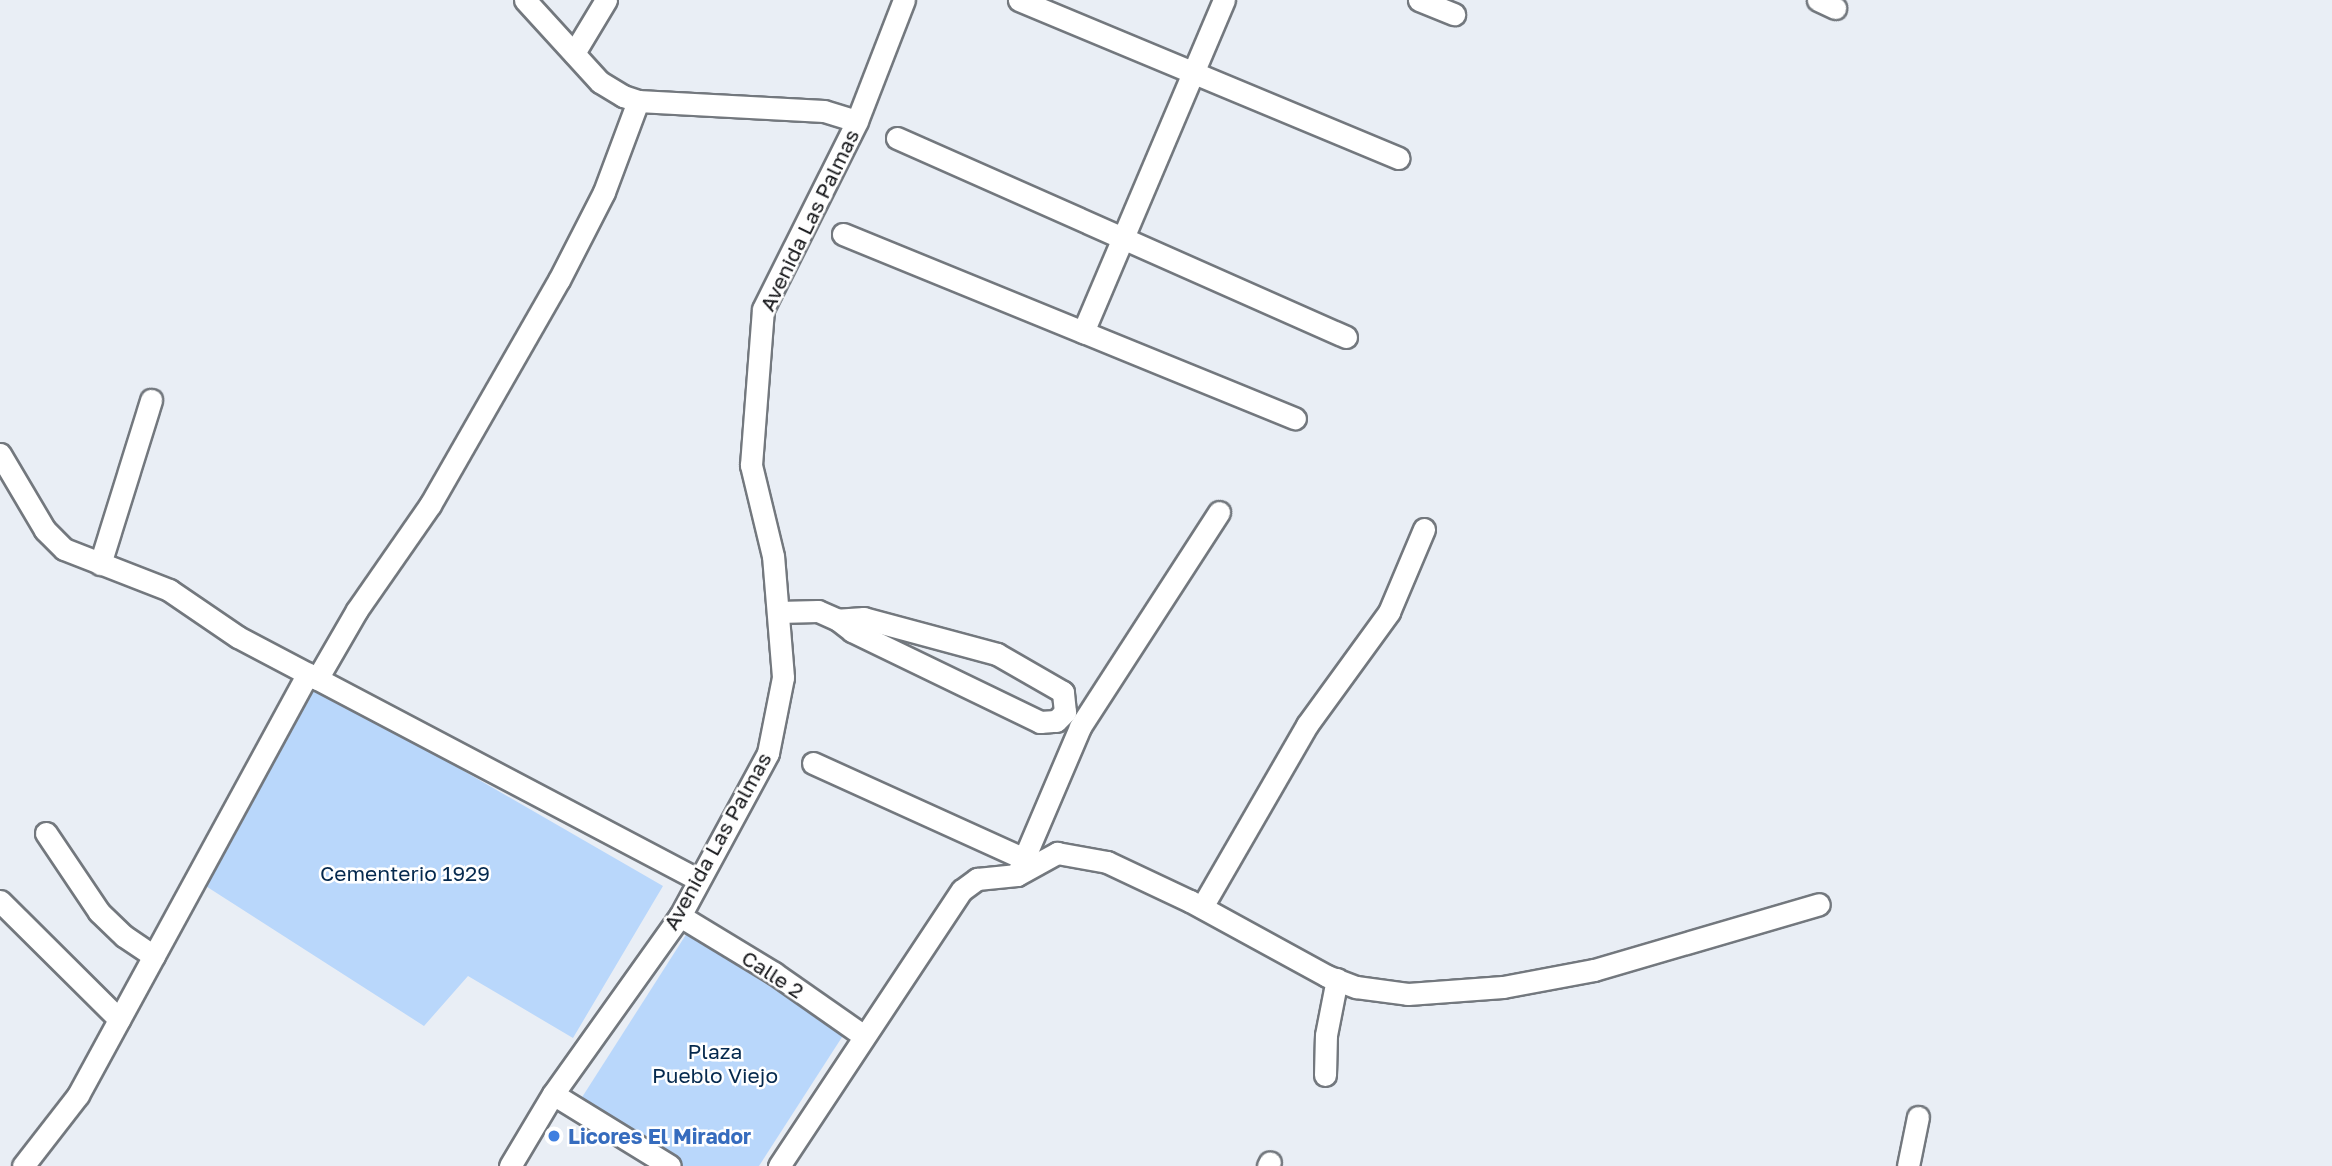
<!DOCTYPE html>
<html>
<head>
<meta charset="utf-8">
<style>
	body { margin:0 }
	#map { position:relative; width:2332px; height:1166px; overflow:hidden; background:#e9eef5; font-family:"Golos Text",sans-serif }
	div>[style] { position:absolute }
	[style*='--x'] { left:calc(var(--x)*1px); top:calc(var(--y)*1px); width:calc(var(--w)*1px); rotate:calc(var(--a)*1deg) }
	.green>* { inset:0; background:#b9d7fb }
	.roads { filter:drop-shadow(2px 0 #73787e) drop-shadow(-2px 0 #73787e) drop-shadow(0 2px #73787e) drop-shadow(0 -2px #73787e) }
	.minor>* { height:21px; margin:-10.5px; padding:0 10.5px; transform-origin:10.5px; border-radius:10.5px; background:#fff }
	.dots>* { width:19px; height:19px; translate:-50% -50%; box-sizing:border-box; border:4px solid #fff; border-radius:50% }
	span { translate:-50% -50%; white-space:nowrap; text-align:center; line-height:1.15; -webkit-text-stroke:5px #fff; paint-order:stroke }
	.street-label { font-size:21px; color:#151619 }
	.park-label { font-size:21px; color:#05294e }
	.shop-label { font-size:21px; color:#366cbe; font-weight:700 }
	.left { translate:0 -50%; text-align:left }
</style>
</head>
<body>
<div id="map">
	<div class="green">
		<i style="clip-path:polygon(313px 684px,663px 886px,573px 1038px,468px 976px,424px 1026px,201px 883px)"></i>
		<i style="clip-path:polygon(687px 933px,844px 1034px,759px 1166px,679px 1166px,579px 1102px)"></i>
	</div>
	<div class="roads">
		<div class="minor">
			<i style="--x:525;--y:0;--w:111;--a:47.6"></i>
			<i style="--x:600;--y:82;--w:27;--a:31"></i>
			<i style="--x:623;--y:96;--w:16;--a:18"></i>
			<i style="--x:638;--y:101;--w:186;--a:3.1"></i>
			<i style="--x:824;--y:111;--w:34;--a:17"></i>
			<i style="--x:1019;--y:0;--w:411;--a:22.6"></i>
			<i style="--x:1419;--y:0;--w:38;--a:22"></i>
			<i style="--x:1818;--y:0;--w:19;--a:25"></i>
			<i style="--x:574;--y:53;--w:62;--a:-58.9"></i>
			<i style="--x:897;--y:138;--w:491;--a:23.9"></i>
			<i style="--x:843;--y:234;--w:488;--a:22.2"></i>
			<i style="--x:1083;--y:332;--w:361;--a:-67"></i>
			<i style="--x:0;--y:454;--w:88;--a:59.4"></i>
			<i style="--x:45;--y:530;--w:27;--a:45"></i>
			<i style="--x:64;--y:549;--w:113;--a:21.3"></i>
			<i style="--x:169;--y:590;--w:83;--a:34.3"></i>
			<i style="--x:238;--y:637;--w:519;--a:27.8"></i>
			<i style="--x:100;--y:564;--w:172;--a:-72.7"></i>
			<i style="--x:778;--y:612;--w:40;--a:-1.4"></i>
			<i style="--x:818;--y:611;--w:22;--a:24"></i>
			<i style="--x:838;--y:620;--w:18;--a:38"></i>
			<i style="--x:852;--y:631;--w:209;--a:25.8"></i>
			<i style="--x:1040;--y:722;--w:16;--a:-4"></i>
			<i style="--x:1056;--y:721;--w:13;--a:-45"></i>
			<i style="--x:1065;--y:712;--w:20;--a:-96"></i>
			<i style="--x:1063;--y:692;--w:76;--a:-150.1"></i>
			<i style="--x:997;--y:654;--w:138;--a:-164.9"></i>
			<i style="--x:864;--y:618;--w:26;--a:176"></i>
			<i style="--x:317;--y:679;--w:80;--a:-59.9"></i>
			<i style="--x:357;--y:610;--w:128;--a:-55.2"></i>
			<i style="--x:430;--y:505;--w:259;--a:-60.2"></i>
			<i style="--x:559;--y:280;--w:99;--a:-62.9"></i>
			<i style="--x:604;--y:192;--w:97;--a:-69.5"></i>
			<i style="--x:813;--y:763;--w:230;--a:24.4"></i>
			<i style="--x:46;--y:833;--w:95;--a:56.1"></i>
			<i style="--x:99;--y:912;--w:35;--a:44"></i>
			<i style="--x:124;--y:936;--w:36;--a:34"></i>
			<i style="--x:1017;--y:875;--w:161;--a:-66.9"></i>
			<i style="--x:1080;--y:727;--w:256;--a:-57.1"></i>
			<i style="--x:0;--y:901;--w:168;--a:44.8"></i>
			<i style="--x:1202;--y:907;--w:210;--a:-60"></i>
			<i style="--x:1307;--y:725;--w:140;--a:-54"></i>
			<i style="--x:1389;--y:612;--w:90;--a:-67.1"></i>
			<i style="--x:680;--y:916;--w:110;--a:31.2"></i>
			<i style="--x:774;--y:973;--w:110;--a:35"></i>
			<i style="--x:1325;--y:1075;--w:40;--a:-88.6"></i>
			<i style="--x:1326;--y:1035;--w:57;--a:-78.9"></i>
			<i style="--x:553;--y:1094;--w:137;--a:31.6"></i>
			<i style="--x:23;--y:1166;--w:90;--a:-52.2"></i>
			<i style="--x:78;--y:1095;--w:480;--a:-61.4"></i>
			<i style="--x:510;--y:1166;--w:84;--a:-59.2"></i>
			<i style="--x:553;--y:1094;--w:219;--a:-54.5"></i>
			<i style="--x:680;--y:916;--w:185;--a:-61.6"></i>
			<i style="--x:768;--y:753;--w:77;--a:-78.8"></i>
			<i style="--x:783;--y:677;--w:121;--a:-94.7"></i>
			<i style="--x:773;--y:556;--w:94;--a:-103.6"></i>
			<i style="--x:751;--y:465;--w:156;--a:-85.6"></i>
			<i style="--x:763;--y:309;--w:210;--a:-63.4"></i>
			<i style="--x:857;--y:121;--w:130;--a:-68.8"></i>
			<i style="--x:779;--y:1166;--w:331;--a:-56.5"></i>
			<i style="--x:962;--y:890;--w:19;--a:-36"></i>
			<i style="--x:977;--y:879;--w:40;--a:-5.7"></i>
			<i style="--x:1017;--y:875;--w:46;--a:-28.8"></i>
			<i style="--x:1057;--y:853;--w:51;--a:10.2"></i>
			<i style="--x:1107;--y:862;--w:92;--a:25.2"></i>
			<i style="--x:1190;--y:901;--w:156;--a:28.7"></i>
			<i style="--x:1327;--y:976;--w:31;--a:21"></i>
			<i style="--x:1356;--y:987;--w:52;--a:7.7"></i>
			<i style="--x:1408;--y:994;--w:95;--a:-4.2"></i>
			<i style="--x:1503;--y:987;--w:93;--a:-10.6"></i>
			<i style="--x:1594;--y:970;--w:234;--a:-16.3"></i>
			<i style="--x:1268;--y:1166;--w:4;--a:-63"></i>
			<i style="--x:1908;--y:1166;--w:50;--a:-78.5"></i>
		</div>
	</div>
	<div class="dots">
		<i style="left:554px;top:1136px;background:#3f7fe0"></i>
	</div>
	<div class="street-label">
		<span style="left:809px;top:220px;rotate:-64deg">Avenida Las Palmas</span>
		<span style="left:717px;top:841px;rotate:-61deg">Avenida Las Palmas</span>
		<span style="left:773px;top:974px;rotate:33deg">Calle 2</span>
	</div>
	<div class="park-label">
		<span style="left:405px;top:873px">Cementerio 1929</span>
		<span style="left:715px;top:1063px">Plaza<br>Pueblo Viejo</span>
	</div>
	<div class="shop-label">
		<span class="left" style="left:568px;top:1136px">Licores El Mirador</span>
	</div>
</div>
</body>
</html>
